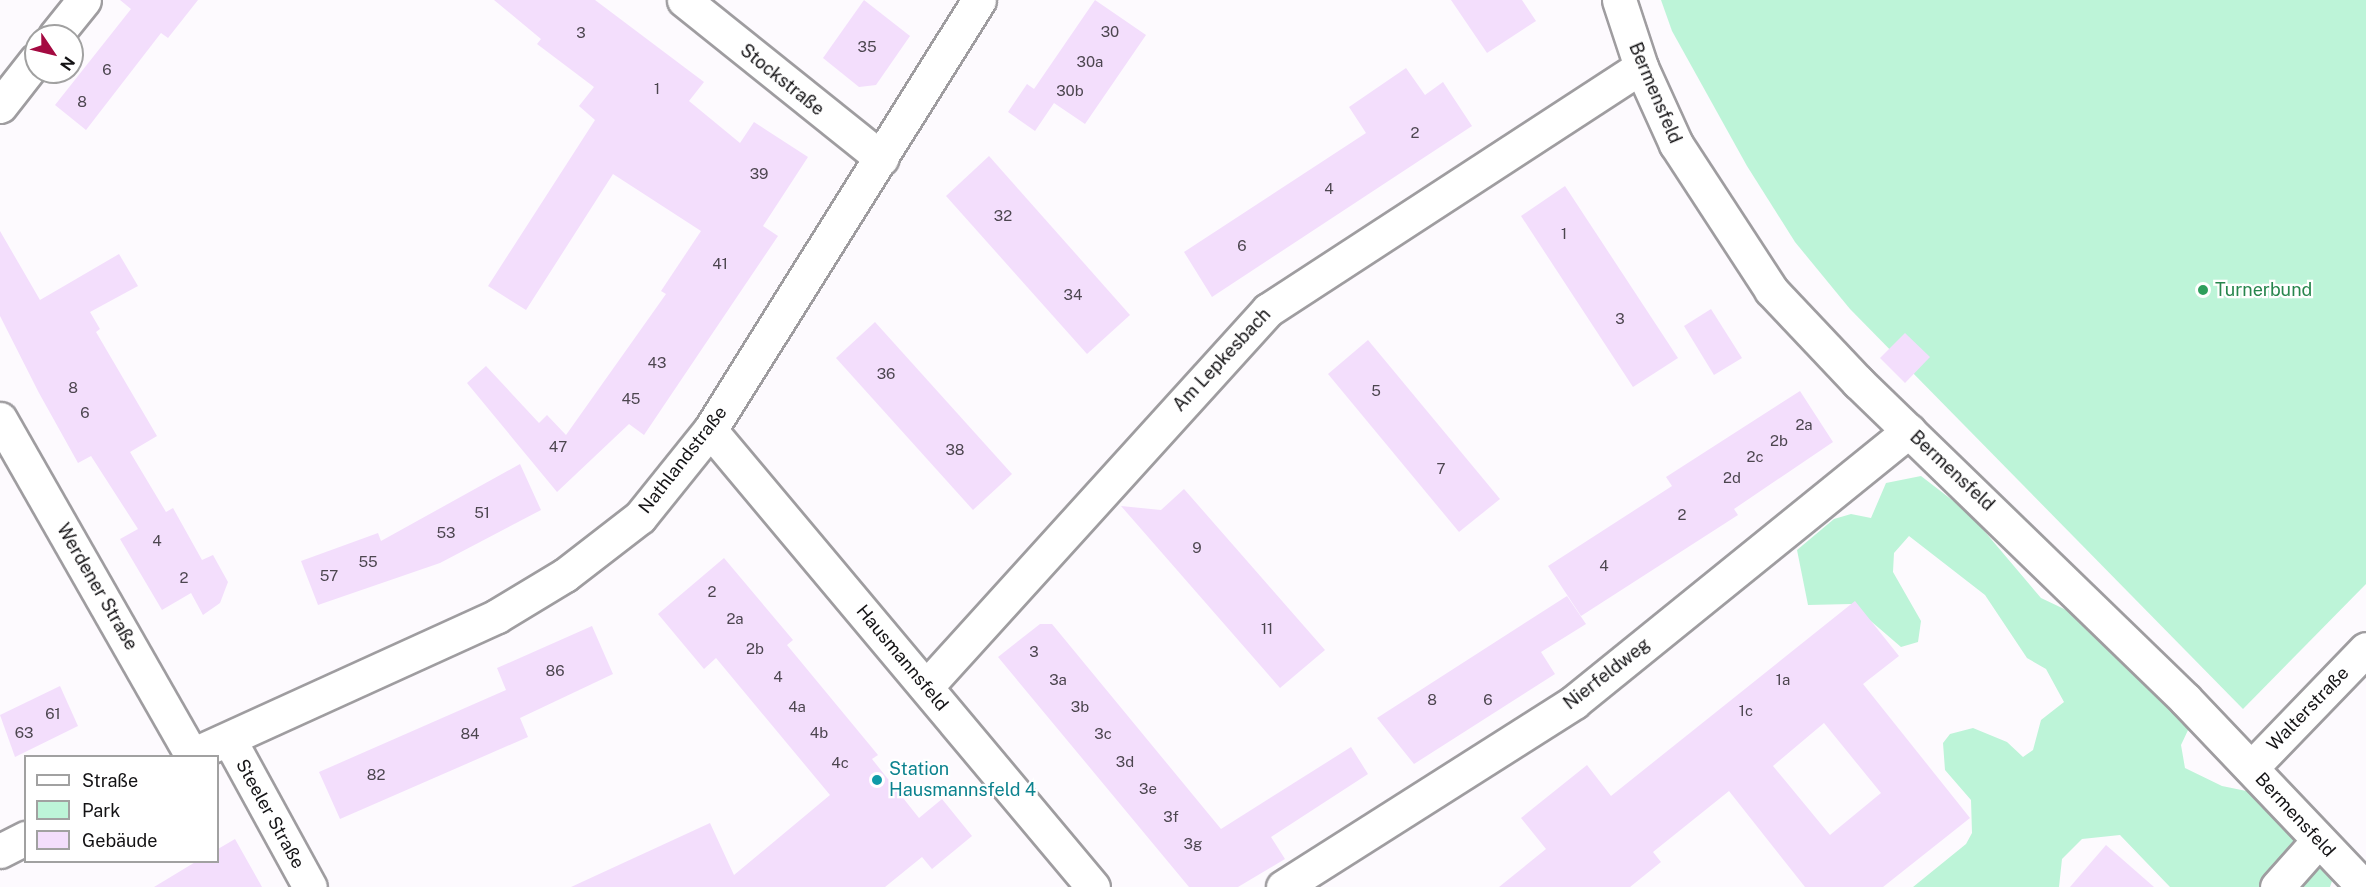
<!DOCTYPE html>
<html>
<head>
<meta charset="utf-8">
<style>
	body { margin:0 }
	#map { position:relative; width:2366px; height:887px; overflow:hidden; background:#fdfafe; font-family:"Public Sans",sans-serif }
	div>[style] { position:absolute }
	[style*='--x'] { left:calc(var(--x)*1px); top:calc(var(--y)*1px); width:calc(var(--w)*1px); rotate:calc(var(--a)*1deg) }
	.green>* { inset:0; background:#bdf4d8 }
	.building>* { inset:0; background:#f3defc }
	.roads { filter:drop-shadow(2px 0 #9f9da0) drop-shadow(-2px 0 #9f9da0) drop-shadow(0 2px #9f9da0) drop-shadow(0 -2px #9f9da0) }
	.minor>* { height:33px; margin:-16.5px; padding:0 16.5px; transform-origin:16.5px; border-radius:16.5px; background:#fff }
	.tertiary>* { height:33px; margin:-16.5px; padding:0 16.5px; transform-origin:16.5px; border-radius:16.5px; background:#fff }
	.dots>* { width:16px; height:16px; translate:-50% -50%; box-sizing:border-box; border:3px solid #fff; border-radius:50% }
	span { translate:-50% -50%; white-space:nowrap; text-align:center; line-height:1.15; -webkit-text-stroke:4.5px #fff; paint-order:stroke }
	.number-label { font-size:15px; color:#4c464f }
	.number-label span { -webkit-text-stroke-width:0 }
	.street-label { font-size:18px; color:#141315 }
	.leisure-label { font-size:18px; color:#27864d }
	.left { translate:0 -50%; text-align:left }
	.culture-label { font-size:18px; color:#0d838f }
	.legend { position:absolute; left:24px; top:755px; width:195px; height:108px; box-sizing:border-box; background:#fff; border:2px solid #a1a1a1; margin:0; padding:8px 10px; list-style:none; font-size:18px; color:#141315 }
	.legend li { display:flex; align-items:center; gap:12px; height:30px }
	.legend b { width:30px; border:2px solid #a1a1a1 }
	.north { position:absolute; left:24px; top:24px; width:60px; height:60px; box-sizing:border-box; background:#fff; border:2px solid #a1a1a1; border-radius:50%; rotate:125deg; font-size:16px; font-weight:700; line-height:24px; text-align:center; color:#141315 }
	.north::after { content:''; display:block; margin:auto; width:21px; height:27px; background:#a40a41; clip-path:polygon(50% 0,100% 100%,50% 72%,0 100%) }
</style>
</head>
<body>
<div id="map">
	<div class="green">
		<i style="clip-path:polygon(1661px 0,2366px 0,2366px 584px,2243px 709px,1850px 309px,1795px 242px,1747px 166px,1672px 31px)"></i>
		<i style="clip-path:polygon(1921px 476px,1969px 513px,2041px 598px,2081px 617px,2185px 699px,2189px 728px,2181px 745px,2185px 768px,2222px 786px,2256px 793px,2334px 875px,2330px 887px,2170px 887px,2120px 835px,2082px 839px,2062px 859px,2059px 887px,1913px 887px,1966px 844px,1972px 833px,1971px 800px,1945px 770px,1943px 743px,1950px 734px,1973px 728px,2007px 742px,2023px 757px,2033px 750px,2041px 720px,2064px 702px,2046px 669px,2027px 658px,1985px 595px,1909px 536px,1894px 553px,1893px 572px,1921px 621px,1918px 642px,1901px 647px,1851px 604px,1808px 605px,1797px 550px,1834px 519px,1851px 514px,1871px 518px,1886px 483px)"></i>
	</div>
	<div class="building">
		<i style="clip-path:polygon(120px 0,198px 0,168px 38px,161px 33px,86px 130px,55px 105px,131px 9px)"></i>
		<i style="clip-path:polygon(494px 0,595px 0,704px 82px,689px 101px,740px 143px,754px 122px,808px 157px,763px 226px,778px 236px,644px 435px,629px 424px,557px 492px,467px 383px,486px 366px,539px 423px,547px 415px,566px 435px,666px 294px,661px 291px,701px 231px,613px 174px,526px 310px,488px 286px,595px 120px,579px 106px,594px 87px,537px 44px,541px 39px)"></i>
		<i style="clip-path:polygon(864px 0,910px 36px,876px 85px,859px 87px,823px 58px)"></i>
		<i style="clip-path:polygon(1095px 0,1146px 35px,1085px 124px,1054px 103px,1035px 131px,1008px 112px,1027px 84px,1034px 89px)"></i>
		<i style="clip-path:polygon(1451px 0,1522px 0,1536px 21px,1487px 53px)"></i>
		<i style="clip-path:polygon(1406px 68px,1425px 95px,1443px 82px,1472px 126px,1212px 297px,1184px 252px,1366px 133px,1349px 107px)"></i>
		<i style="clip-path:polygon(989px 156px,1130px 315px,1087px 354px,946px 196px)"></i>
		<i style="clip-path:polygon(1565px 186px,1678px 358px,1633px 387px,1521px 216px)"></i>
		<i style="clip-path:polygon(0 231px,40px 300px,119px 254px,138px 286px,90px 312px,100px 329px,96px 332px,157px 436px,130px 452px,166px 512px,173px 508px,202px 560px,213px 555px,228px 582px,220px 603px,203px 615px,191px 593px,162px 610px,120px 539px,138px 529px,91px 456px,78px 463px,39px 393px,0 316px)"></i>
		<i style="clip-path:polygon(1711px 309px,1742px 358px,1714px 375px,1684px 326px)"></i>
		<i style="clip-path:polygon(875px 322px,1012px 474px,973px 510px,836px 358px)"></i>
		<i style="clip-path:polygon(1905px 333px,1930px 357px,1905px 383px,1880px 358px)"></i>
		<i style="clip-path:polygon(1368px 340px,1500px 499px,1459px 532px,1328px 374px)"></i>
		<i style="clip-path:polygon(1800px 391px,1833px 442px,1734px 509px,1738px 515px,1581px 616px,1548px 566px,1672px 486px,1666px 477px)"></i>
		<i style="clip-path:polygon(520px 464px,541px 510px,440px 563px,318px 605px,301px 561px,378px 533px,381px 541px)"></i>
		<i style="clip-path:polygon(1184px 489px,1325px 650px,1280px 688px,1121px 506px,1161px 510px)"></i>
		<i style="clip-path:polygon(724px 558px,793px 640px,787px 645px,878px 755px,872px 759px,919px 818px,942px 799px,972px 836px,932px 869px,922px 857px,885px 887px,571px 887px,710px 823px,734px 875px,830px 795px,716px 658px,704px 669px,658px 614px)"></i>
		<i style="clip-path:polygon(1567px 596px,1586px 624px,1541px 652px,1555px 674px,1414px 764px,1377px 718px)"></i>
		<i style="clip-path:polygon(evenodd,1855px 601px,1899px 656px,1863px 684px,1970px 818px,1883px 887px,1805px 887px,1729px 791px,1653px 852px,1661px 862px,1630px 887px,1499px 887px,1546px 849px,1521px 818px,1587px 765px,1611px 796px,1855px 601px,1824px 723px,1881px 793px,1830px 835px,1773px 766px,1824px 723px)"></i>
		<i style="clip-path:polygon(1040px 624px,1052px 624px,1221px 829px,1351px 747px,1368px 774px,1271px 837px,1285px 859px,1238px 887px,1189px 887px,998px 657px)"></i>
		<i style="clip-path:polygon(592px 626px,613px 674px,520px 718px,528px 737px,340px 819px,319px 772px,506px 690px,497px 668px)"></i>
		<i style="clip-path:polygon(60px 686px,78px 726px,15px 757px,0 715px)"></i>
		<i style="clip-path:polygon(235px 839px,262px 887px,154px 887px,197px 861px,218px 861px,218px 849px)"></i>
		<i style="clip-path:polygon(2106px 845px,2154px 887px,2070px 887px)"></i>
	</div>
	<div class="roads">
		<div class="minor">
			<i style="--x:684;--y:0;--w:253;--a:38.7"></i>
			<i style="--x:1619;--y:0;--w:71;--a:71.8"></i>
			<i style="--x:1641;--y:67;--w:85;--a:65.6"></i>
			<i style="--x:1676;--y:144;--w:174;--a:56.9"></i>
			<i style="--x:1771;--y:290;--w:127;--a:46.6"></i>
			<i style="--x:1858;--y:382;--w:455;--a:44.1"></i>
			<i style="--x:2185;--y:699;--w:260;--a:46.4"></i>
			<i style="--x:55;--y:36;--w:46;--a:-51.1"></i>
			<i style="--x:0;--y:106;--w:58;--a:-52"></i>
			<i style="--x:0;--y:419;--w:387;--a:60.3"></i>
			<i style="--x:710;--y:430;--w:596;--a:50.03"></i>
			<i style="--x:926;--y:687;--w:509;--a:-47.79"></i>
			<i style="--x:1268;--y:310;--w:445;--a:-33.1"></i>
			<i style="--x:230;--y:741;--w:166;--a:61.3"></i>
			<i style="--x:2251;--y:768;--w:165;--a:-46"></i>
			<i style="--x:1283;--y:887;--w:345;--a:-32.4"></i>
			<i style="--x:1574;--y:702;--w:431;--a:-39"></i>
			<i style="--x:2277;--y:887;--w:60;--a:-48.4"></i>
		</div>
		<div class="tertiary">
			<i style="--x:190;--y:756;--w:337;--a:-24.5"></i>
			<i style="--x:497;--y:616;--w:79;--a:-31.1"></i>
			<i style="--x:565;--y:575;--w:95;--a:-37.7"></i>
			<i style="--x:640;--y:517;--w:112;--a:-51.2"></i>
			<i style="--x:710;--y:430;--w:507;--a:-57.97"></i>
			<i style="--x:0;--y:851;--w:29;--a:-27"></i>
		</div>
	</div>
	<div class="dots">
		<i style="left:2203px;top:290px;background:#2e9e5b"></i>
		<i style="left:877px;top:780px;background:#0f9aa8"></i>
	</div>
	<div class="number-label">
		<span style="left:1110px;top:32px">30</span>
		<span style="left:581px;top:33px">3</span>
		<span style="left:867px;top:47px">35</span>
		<span style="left:1090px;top:62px">30a</span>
		<span style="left:107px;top:70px">6</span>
		<span style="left:657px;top:89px">1</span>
		<span style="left:1070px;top:91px">30b</span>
		<span style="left:82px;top:102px">8</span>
		<span style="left:1415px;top:133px">2</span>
		<span style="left:759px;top:174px">39</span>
		<span style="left:1329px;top:189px">4</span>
		<span style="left:1003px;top:216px">32</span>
		<span style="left:1564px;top:234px">1</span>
		<span style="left:1242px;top:246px">6</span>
		<span style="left:720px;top:264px">41</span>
		<span style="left:1073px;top:295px">34</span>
		<span style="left:1620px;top:319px">3</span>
		<span style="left:657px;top:363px">43</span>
		<span style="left:886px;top:374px">36</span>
		<span style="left:73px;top:388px">8</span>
		<span style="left:1376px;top:391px">5</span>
		<span style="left:631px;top:399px">45</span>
		<span style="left:85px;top:413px">6</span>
		<span style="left:1804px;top:425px">2a</span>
		<span style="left:1779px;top:441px">2b</span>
		<span style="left:558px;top:447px">47</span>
		<span style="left:955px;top:450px">38</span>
		<span style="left:1755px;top:457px">2c</span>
		<span style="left:1441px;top:469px">7</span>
		<span style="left:1732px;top:478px">2d</span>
		<span style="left:482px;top:513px">51</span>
		<span style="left:1682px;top:515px">2</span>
		<span style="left:446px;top:533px">53</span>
		<span style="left:157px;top:541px">4</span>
		<span style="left:1197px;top:548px">9</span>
		<span style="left:368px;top:562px">55</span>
		<span style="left:1604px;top:566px">4</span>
		<span style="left:329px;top:576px">57</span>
		<span style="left:184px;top:578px">2</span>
		<span style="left:712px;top:592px">2</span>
		<span style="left:735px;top:619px">2a</span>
		<span style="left:1267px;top:629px">11</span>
		<span style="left:755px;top:649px">2b</span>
		<span style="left:1034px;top:652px">3</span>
		<span style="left:555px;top:671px">86</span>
		<span style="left:778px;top:677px">4</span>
		<span style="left:1058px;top:680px">3a</span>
		<span style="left:1783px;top:680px">1a</span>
		<span style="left:1432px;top:700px">8</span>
		<span style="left:1488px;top:700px">6</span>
		<span style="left:797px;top:707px">4a</span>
		<span style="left:1080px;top:707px">3b</span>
		<span style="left:1746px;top:711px">1c</span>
		<span style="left:53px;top:714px">61</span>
		<span style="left:24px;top:733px">63</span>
		<span style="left:819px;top:733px">4b</span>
		<span style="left:470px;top:734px">84</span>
		<span style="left:1103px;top:734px">3c</span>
		<span style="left:1125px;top:762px">3d</span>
		<span style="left:840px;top:763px">4c</span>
		<span style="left:376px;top:775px">82</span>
		<span style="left:1148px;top:789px">3e</span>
		<span style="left:1171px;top:817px">3f</span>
		<span style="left:1193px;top:844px">3g</span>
	</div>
	<div class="street-label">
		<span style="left:782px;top:80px;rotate:39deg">Stockstraße</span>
		<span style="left:1655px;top:93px;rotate:67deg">Bermensfeld</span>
		<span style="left:1222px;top:360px;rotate:-47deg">Am Lepkesbach</span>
		<span style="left:683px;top:460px;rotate:-52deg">Nathlandstraße</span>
		<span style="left:1952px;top:471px;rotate:43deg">Bermensfeld</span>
		<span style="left:97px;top:587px;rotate:60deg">Werdener Straße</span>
		<span style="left:902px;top:658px;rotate:50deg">Hausmannsfeld</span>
		<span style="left:1607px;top:674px;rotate:-38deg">Nierfeldweg</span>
		<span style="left:2308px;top:709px;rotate:-46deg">Walterstraße</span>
		<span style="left:270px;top:814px;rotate:61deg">Steeler Straße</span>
		<span style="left:2295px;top:815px;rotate:47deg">Bermensfeld</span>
	</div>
	<div class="leisure-label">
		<span class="left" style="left:2215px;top:290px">Turnerbund</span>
	</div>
	<div class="culture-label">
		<span class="left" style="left:889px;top:780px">Station<br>Hausmannsfeld 4</span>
	</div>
	<ul class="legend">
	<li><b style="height:8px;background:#fff"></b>Straße</li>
	<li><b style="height:16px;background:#bdf4d8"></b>Park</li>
	<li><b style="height:16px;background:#f3defc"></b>Gebäude</li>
	</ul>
	<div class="north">N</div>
</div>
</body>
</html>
